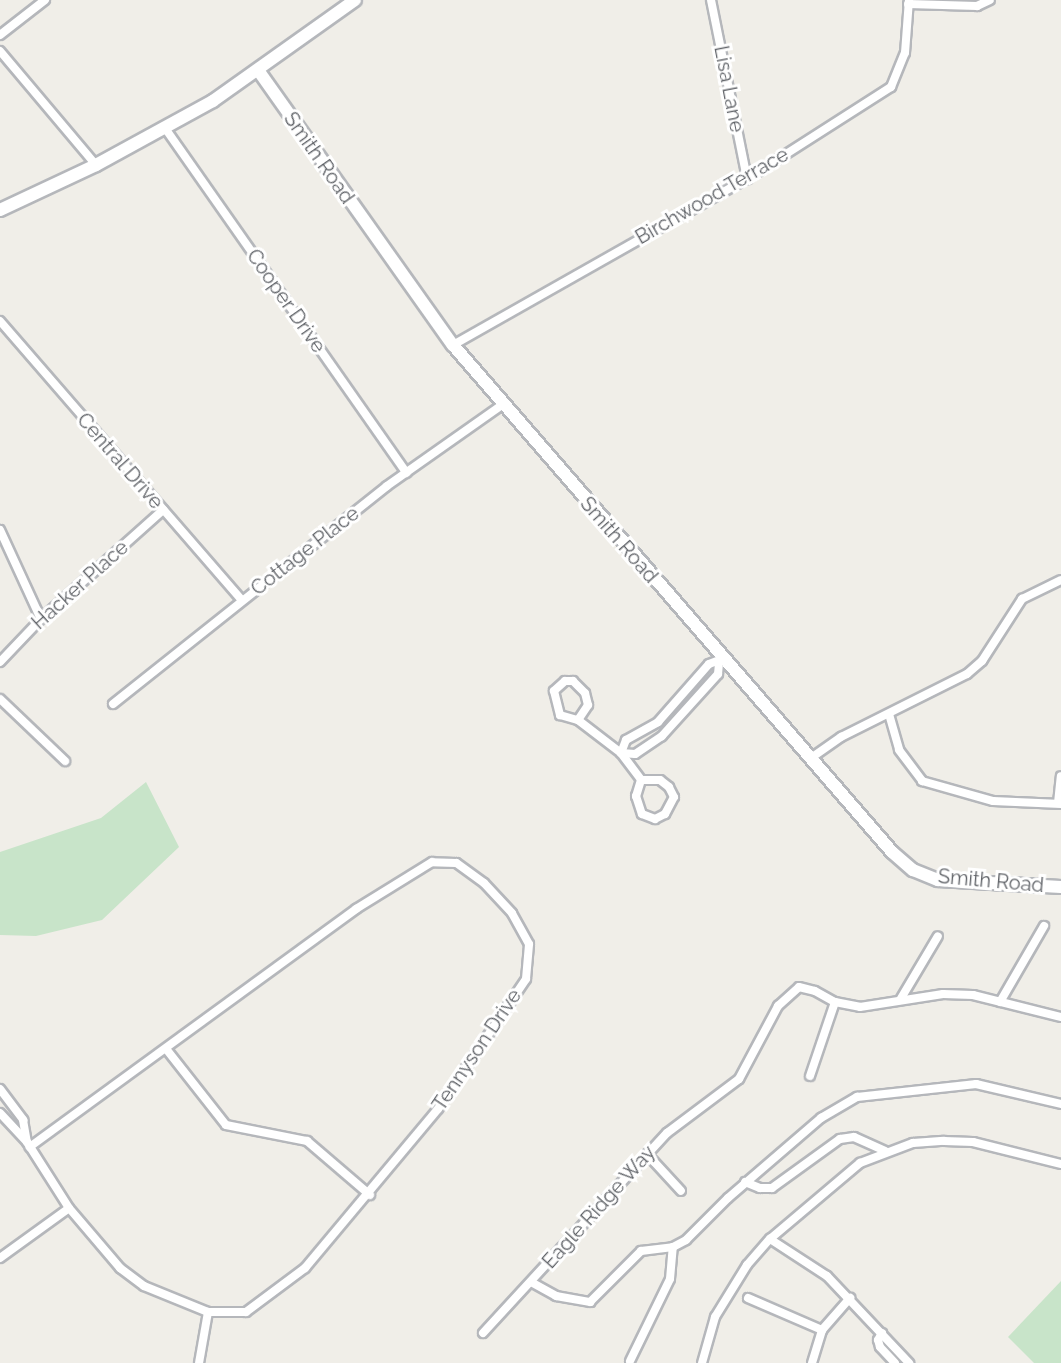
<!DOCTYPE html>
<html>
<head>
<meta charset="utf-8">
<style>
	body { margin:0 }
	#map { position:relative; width:1061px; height:1363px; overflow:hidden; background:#f0eee8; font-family:Raleway,sans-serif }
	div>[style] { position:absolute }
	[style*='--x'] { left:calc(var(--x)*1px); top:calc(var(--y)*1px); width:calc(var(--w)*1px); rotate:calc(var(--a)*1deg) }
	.green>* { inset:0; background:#c8e4c9 }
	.roads { filter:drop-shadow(2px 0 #b5b7bb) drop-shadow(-2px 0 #b5b7bb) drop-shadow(0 2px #b5b7bb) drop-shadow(0 -2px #b5b7bb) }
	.street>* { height:8px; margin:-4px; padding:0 4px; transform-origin:4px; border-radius:4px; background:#fff }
	.secondary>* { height:12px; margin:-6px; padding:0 6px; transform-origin:6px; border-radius:6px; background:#fff }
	span { translate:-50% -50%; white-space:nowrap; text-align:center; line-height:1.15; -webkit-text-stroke:6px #fff; paint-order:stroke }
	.street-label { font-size:20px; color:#5f6267 }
</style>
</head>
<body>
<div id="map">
	<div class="green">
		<i style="clip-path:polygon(146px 782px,179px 847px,102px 920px,36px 936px,0 935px,0 852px,101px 818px)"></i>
		<i style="clip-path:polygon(1061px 1281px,1061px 1363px,1034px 1363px,1008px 1337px)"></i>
	</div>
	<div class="roads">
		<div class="street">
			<i style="--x:711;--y:0;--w:183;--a:78.6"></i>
			<i style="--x:908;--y:4;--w:69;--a:1.7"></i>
			<i style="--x:977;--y:6;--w:14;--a:-25"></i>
			<i style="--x:0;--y:35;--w:57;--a:-37.9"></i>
			<i style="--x:0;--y:51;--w:149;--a:49.9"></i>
			<i style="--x:165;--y:128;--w:421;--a:55"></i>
			<i style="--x:0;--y:321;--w:369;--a:49.1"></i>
			<i style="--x:453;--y:345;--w:338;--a:-29.5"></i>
			<i style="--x:747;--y:179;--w:171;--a:-32.6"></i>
			<i style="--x:891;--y:87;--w:37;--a:-68"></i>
			<i style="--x:905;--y:53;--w:53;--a:-85.7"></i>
			<i style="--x:0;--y:530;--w:98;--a:65.3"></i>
			<i style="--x:0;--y:662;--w:59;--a:-46.4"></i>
			<i style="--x:41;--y:619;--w:164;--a:-41.8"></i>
			<i style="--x:719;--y:663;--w:11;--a:95"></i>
			<i style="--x:718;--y:674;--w:84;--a:132.1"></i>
			<i style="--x:662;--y:736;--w:32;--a:146"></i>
			<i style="--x:635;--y:754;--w:14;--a:-176"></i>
			<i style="--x:621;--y:753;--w:14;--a:-69"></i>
			<i style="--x:626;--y:740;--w:37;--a:-29"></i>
			<i style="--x:658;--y:722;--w:77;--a:-48.7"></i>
			<i style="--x:709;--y:664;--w:14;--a:-21"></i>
			<i style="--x:0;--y:699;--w:90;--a:43.6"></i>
			<i style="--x:113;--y:704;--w:350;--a:-38.5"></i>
			<i style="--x:387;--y:486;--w:141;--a:-35.2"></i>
			<i style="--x:889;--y:714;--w:37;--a:74"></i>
			<i style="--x:899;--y:750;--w:39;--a:53"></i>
			<i style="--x:922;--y:781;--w:74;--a:15.7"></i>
			<i style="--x:993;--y:801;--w:68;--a:2.5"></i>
			<i style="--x:578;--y:720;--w:18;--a:-56"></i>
			<i style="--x:588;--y:705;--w:12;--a:-104"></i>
			<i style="--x:585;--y:693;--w:17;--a:-135"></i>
			<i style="--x:573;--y:681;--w:8;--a:180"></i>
			<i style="--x:565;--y:681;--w:15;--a:138"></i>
			<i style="--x:554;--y:691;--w:25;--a:76"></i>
			<i style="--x:560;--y:715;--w:19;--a:16"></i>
			<i style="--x:578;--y:720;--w:54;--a:37.5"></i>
			<i style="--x:621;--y:753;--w:34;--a:53"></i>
			<i style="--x:641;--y:780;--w:17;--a:107"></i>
			<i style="--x:636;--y:796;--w:19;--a:72"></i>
			<i style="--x:642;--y:814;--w:14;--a:21"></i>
			<i style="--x:655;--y:819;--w:11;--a:-27"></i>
			<i style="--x:665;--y:814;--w:19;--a:-62"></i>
			<i style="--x:674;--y:797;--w:11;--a:-117"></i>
			<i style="--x:669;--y:787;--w:11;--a:-142"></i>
			<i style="--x:660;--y:780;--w:19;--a:180"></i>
			<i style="--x:811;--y:758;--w:37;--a:-35"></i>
			<i style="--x:841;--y:737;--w:141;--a:-26.6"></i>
			<i style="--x:967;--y:674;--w:20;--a:-41"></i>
			<i style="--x:982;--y:661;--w:74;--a:-57.2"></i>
			<i style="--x:1022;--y:599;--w:43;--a:-26"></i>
			<i style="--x:1058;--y:803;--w:27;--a:-84"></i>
			<i style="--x:900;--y:1000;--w:74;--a:-59.3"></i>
			<i style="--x:1000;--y:1002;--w:88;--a:-59.9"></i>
			<i style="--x:167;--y:1050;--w:95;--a:51.8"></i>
			<i style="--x:226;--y:1125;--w:83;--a:11.2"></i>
			<i style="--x:307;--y:1141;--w:83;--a:40.6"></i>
			<i style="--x:810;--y:1076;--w:78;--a:-71.3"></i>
			<i style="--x:0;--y:1089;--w:39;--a:53"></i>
			<i style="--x:23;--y:1120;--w:22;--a:80"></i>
			<i style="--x:0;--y:1113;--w:40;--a:47"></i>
			<i style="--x:27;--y:1142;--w:78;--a:57.5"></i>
			<i style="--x:69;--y:1208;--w:79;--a:49.6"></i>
			<i style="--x:120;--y:1268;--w:30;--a:37"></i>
			<i style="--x:144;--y:1286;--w:69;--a:22.1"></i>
			<i style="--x:208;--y:1312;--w:38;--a:0"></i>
			<i style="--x:246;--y:1312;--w:74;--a:-36.7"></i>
			<i style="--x:305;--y:1268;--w:207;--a:-50.1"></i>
			<i style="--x:438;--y:1109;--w:157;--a:-55.9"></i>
			<i style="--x:526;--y:979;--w:35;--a:-85"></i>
			<i style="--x:529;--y:944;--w:35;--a:-119"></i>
			<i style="--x:512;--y:913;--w:41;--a:-133"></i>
			<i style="--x:484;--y:883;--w:34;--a:-144"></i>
			<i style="--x:456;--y:863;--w:24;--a:-178"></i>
			<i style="--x:432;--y:862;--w:89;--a:148.3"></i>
			<i style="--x:356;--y:909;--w:404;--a:143.9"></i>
			<i style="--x:647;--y:1154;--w:50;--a:47.4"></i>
			<i style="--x:745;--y:1182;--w:16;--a:22"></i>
			<i style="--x:760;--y:1188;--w:12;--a:0"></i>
			<i style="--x:772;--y:1188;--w:84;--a:-35.8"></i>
			<i style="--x:840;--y:1139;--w:14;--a:-8"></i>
			<i style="--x:854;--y:1137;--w:34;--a:24"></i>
			<i style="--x:770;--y:1239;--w:68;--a:33"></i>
			<i style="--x:827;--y:1276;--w:120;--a:46.7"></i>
			<i style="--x:0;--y:1258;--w:85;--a:-35.9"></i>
			<i style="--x:531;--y:1282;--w:29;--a:29"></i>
			<i style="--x:556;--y:1296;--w:35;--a:10"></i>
			<i style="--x:590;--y:1302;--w:72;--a:-45"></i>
			<i style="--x:641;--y:1251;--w:32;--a:-7"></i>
			<i style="--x:673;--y:1247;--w:15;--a:-28"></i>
			<i style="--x:686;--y:1240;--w:59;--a:-45"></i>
			<i style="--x:728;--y:1198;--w:123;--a:-40.7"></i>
			<i style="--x:821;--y:1118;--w:42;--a:-30.3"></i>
			<i style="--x:857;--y:1097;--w:120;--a:-6.2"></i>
			<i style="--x:976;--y:1084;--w:87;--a:13.2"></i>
			<i style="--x:748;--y:1298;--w:81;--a:23.4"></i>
			<i style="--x:483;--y:1333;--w:272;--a:-47.4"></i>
			<i style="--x:667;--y:1133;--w:90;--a:-36.9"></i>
			<i style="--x:739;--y:1079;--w:83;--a:-61.9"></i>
			<i style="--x:778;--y:1006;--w:28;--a:-42"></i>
			<i style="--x:799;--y:987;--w:16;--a:14"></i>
			<i style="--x:815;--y:991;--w:23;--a:29"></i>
			<i style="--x:835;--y:1002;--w:25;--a:11"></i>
			<i style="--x:860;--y:1007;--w:84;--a:-8.9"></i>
			<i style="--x:943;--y:994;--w:30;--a:2"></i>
			<i style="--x:973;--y:995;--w:91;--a:14"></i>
			<i style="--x:882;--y:1333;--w:8;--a:120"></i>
			<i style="--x:878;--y:1340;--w:7;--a:74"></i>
			<i style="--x:880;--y:1347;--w:22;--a:47"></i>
			<i style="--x:630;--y:1361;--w:91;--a:-64"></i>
			<i style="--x:670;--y:1279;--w:32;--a:-85"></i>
			<i style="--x:199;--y:1363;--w:52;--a:-80"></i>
			<i style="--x:702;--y:1363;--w:48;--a:-74.2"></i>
			<i style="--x:715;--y:1317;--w:61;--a:-58.4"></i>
			<i style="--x:747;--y:1265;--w:35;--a:-49"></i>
			<i style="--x:770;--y:1239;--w:118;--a:-40.2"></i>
			<i style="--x:860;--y:1163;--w:57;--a:-20.7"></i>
			<i style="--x:913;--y:1143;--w:31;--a:-4"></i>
			<i style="--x:944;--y:1141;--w:29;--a:2"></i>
			<i style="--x:973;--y:1142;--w:91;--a:14"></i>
			<i style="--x:812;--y:1363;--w:34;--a:-73"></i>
			<i style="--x:822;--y:1330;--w:43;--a:-48.8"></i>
		</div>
		<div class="secondary">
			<i style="--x:258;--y:70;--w:337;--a:54.7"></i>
			<i style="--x:453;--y:345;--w:671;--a:49.11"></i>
			<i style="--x:892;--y:852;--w:28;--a:41"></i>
			<i style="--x:913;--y:870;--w:27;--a:22"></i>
			<i style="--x:938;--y:880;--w:123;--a:3.3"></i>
			<i style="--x:0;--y:210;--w:106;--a:-25.1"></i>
			<i style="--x:96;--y:165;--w:133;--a:-28.7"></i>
			<i style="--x:213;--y:101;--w:174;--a:-35.4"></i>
		</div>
	</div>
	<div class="street-label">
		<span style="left:729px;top:89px;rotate:79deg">Lisa Lane</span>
		<span style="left:319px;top:158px;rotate:55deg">Smith Road</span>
		<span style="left:712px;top:196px;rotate:-30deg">Birchwood Terrace</span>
		<span style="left:286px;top:301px;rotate:55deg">Cooper Drive</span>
		<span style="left:120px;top:461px;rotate:49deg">Central Drive</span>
		<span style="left:619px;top:540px;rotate:49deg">Smith Road</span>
		<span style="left:305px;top:551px;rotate:-38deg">Cottage Place</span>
		<span style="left:80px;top:585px;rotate:-42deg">Hacker Place</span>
		<span style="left:991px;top:881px;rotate:5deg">Smith Road</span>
		<span style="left:477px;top:1050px;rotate:-56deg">Tennyson Drive</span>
		<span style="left:599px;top:1207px;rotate:-48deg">Eagle Ridge Way</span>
	</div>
</div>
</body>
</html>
